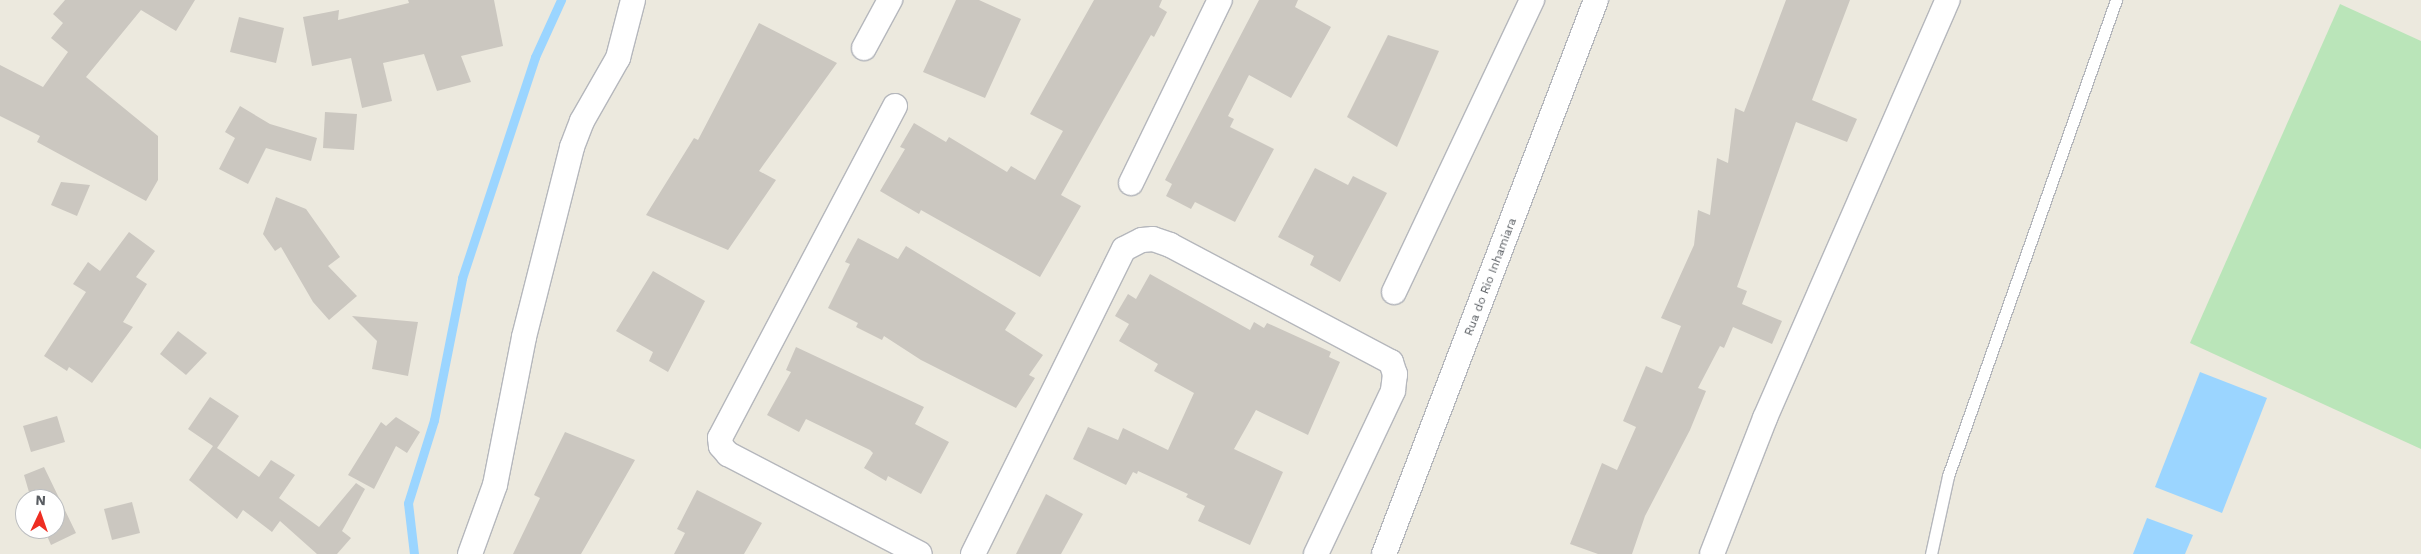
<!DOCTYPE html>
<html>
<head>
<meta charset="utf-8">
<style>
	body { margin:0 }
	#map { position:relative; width:2421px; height:554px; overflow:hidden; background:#ece9de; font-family:"Work Sans",sans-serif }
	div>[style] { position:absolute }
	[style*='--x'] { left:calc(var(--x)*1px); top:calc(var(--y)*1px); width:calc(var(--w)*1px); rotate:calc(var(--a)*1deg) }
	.green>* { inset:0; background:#bae5b9 }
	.water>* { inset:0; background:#9bd5ff }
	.stream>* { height:9px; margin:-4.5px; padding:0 4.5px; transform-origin:4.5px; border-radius:4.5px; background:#9bd5ff }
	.building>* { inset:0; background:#cbc7c0 }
	.roads { filter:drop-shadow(1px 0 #b5b7bc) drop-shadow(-1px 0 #b5b7bc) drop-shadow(0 1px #b5b7bc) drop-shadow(0 -1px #b5b7bc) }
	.lane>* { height:11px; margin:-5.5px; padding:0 5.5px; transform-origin:5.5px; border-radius:5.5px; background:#fff }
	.street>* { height:24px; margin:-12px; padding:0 12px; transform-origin:12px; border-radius:12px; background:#fff }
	span { translate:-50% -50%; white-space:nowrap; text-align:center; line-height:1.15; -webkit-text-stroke:5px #fff; paint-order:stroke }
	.street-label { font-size:12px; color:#585c61 }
	.north { position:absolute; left:15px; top:489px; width:50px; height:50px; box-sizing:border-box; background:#fff; border:1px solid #bcbec0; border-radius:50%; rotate:3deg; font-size:14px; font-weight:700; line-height:20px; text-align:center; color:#585c61 }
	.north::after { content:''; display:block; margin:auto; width:18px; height:22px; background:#ee2e22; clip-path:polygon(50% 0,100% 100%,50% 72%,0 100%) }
</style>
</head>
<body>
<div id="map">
	<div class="green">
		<i style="clip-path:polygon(2340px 4px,2421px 41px,2421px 449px,2190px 343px)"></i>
	</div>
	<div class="water">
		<i style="clip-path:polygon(2200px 372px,2267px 398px,2222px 513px,2155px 487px)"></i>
		<i style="clip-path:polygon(2147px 518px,2193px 535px,2185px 554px,2133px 554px)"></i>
	</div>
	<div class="stream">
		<i style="--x:414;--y:554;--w:51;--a:-96.7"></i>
		<i style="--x:408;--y:503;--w:87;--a:-72.6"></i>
		<i style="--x:434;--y:420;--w:145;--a:-78.8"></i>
		<i style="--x:462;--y:278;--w:233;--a:-71.7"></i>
		<i style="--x:535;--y:57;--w:63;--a:-65.5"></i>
	</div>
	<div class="building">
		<i style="clip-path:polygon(65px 0,195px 0,176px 31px,141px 10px,86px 77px,158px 136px,158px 180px,146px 201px,37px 142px,40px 136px,0 116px,0 65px,43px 87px,68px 52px,51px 38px,63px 23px,53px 14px)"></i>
		<i style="clip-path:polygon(408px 0,494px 0,503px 46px,461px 56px,471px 82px,437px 91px,424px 54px,383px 63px,392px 101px,362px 108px,351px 58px,312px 66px,303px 17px,339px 10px,338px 20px,409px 3px)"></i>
		<i style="clip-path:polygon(956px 0,979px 0,1021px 19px,985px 98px,923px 72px)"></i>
		<i style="clip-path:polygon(1094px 0,1162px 0,1159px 7px,1167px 12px,1154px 37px,1151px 35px,1061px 195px,1081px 206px,1040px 277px,921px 210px,919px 214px,880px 191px,905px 149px,900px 147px,914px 123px,946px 142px,949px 137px,1007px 172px,1011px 166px,1035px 180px,1063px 131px,1030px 114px)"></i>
		<i style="clip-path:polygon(1259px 0,1298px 0,1295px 7px,1331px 27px,1291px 98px,1249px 75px,1228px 116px,1234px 119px,1230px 127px,1274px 149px,1235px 222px,1195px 202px,1191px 209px,1166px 196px,1172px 184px,1165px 180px)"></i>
		<i style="clip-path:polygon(1786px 0,1850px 0,1812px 100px,1857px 119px,1847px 142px,1796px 122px,1737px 287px,1747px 291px,1742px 304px,1782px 321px,1772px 344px,1733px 327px,1724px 348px,1720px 346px,1698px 388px,1706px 391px,1690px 430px,1645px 516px,1632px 554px,1598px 554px,1570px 544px,1602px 463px,1617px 470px,1636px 427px,1623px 421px,1646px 366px,1662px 373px,1681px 326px,1661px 318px,1694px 245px,1698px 210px,1710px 215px,1717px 158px,1728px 163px,1735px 108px,1744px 112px)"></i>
		<i style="clip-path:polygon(239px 17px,284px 28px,276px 63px,230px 52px)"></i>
		<i style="clip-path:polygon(759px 23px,837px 63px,759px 171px,776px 180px,728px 250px,646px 215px,694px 138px,698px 140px)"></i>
		<i style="clip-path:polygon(1388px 35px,1439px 51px,1397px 147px,1347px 117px)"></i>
		<i style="clip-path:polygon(240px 106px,270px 124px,317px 138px,311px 161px,266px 148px,248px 184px,219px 169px,235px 138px,225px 132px)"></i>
		<i style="clip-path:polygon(325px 112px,357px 114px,354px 150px,323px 148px)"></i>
		<i style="clip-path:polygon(1315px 168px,1348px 185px,1353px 176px,1387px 193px,1340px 282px,1310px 265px,1314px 256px,1278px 237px)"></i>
		<i style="clip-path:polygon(61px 182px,90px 185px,77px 216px,51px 205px)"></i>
		<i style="clip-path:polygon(276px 197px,306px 209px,340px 257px,328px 266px,357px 296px,329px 320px,313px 302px,281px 247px,275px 251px,263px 234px)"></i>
		<i style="clip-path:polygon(129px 232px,155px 251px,136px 277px,147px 284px,123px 322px,133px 327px,92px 383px,69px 367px,67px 371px,44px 356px,86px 292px,73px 284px,88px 262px,100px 271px)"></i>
		<i style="clip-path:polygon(858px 238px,898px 259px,906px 246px,1016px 313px,1005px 330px,1043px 355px,1029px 375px,1035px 378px,1016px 408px,921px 360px,884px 336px,882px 340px,856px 327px,858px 323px,828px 308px,850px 264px,845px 262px)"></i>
		<i style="clip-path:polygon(653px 271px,705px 301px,668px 372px,649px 361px,653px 352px,616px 331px)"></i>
		<i style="clip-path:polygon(1150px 274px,1250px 330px,1254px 322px,1264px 328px,1267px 323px,1331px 352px,1329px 357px,1340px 362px,1308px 435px,1256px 410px,1234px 449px,1283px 472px,1250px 545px,1198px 521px,1205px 506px,1186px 497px,1188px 494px,1138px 471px,1137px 474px,1133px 472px,1126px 485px,1073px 459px,1088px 427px,1118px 440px,1123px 428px,1168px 450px,1194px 393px,1154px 371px,1158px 364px,1119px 341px,1129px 324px,1115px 316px,1128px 294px,1136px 299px)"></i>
		<i style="clip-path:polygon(352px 316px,418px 322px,408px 376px,372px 369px,377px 341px)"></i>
		<i style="clip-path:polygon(178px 331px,207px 353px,186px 375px,160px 354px)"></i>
		<i style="clip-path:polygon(796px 347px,924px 407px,915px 424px,949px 442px,921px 494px,888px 476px,886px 481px,864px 468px,873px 453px,870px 450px,806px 419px,799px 432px,767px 415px,791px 372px,786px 370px)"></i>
		<i style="clip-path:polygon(210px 397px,239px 416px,217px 448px,259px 477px,271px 460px,295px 475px,279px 498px,319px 527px,356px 483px,365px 489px,342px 531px,351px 538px,337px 554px,317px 554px,280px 521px,272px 532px,243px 510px,237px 519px,189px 480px,213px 446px,188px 429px)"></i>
		<i style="clip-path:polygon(57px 416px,65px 442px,31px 452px,23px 426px)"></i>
		<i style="clip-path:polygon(396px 417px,420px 432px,407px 453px,396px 446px,374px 489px,348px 475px,381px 422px,386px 426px)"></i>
		<i style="clip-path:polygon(565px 432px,635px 460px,581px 554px,513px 554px,540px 498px,534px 495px)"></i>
		<i style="clip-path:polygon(44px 467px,76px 533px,51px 545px,44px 529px,55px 529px,55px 499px,31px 499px,24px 475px)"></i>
		<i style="clip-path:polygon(697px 490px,762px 523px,744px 554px,674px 554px,685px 533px,677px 529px)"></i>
		<i style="clip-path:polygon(1046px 494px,1083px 514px,1061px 554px,1016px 554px)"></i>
		<i style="clip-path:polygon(132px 502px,140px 533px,112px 540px,104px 509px)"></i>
	</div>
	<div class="roads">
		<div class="lane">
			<i style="--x:1931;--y:554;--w:80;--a:-77.7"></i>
			<i style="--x:1948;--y:476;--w:505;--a:-70.56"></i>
		</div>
		<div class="street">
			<i style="--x:864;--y:48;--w:55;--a:-61.6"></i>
			<i style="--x:895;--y:106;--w:375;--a:117.8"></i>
			<i style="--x:720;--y:438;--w:8;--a:83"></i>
			<i style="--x:721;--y:446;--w:11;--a:49"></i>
			<i style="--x:728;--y:454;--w:216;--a:27.5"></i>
			<i style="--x:1131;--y:183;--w:203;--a:-64.1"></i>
			<i style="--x:1394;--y:292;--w:323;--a:-64.7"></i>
			<i style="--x:470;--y:554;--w:73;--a:-70.1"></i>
			<i style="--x:495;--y:485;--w:151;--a:-78.9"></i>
			<i style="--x:524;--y:337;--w:196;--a:-75.8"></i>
			<i style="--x:572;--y:147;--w:28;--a:-69"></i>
			<i style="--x:582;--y:121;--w:73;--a:-60.3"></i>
			<i style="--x:618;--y:58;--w:60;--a:-75.5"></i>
			<i style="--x:973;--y:554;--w:340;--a:-63.7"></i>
			<i style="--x:1124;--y:249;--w:20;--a:-27"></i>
			<i style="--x:1142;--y:240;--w:11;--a:-5"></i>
			<i style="--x:1153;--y:239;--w:18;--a:19"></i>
			<i style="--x:1170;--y:245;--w:250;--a:27.9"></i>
			<i style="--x:1391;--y:362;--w:13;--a:72"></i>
			<i style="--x:1395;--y:374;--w:17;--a:97"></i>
			<i style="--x:1393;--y:391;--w:180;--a:115.3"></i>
			<i style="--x:1384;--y:554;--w:593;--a:-69.06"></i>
			<i style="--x:1712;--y:554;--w:146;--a:-68.7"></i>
			<i style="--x:1765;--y:418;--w:456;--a:-66.4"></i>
		</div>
	</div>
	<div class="street-label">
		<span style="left:1491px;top:277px;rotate:-69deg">Rua do Rio Inhamiara</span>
	</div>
	<div class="north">N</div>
</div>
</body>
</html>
